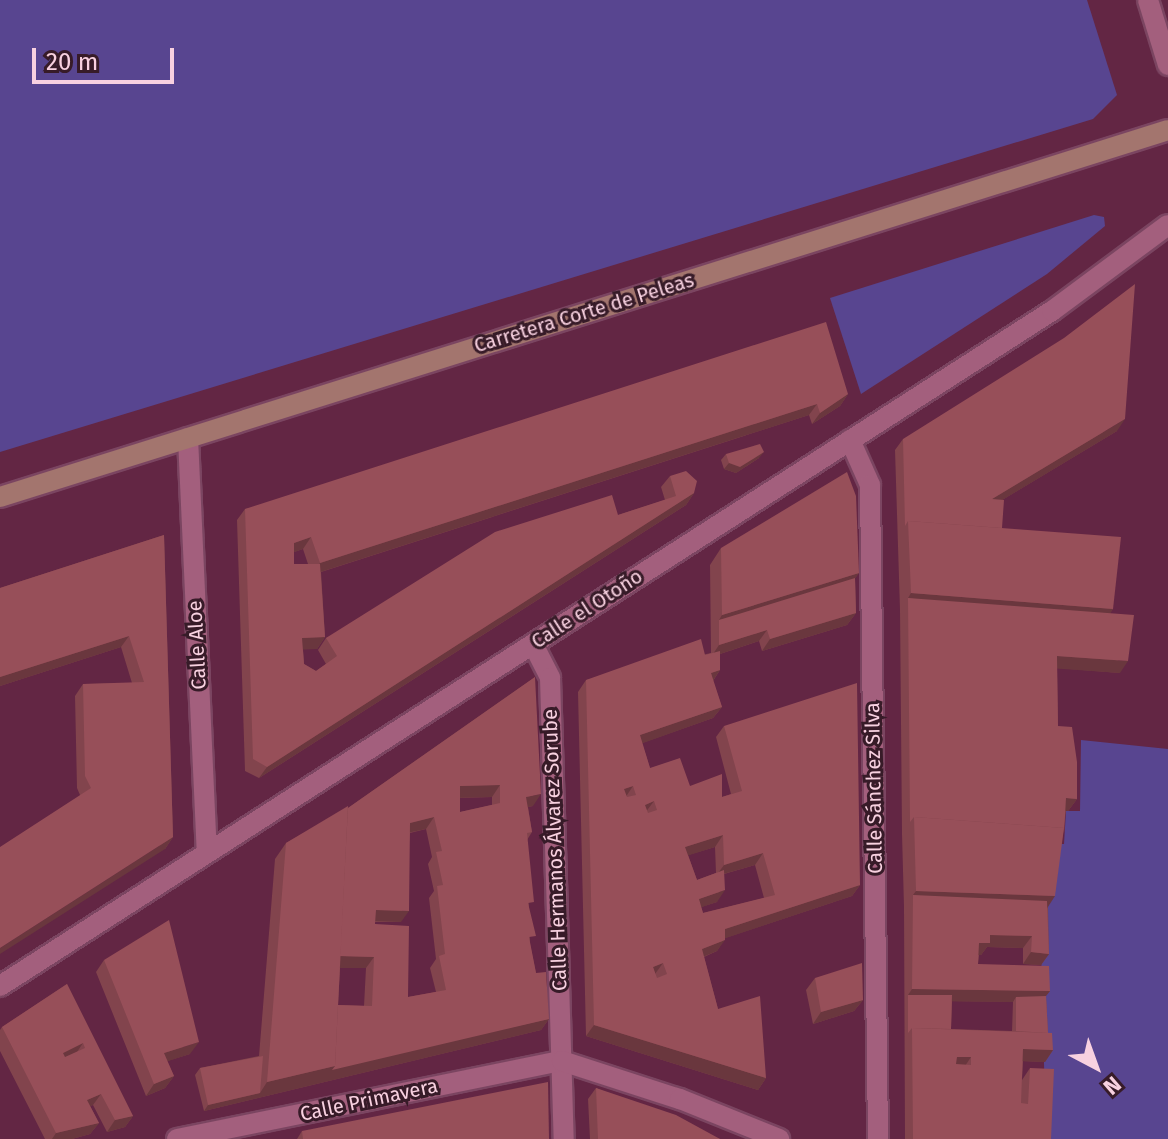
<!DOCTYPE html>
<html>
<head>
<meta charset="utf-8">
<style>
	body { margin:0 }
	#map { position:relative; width:1168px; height:1139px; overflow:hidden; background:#632644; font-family:"Fira Sans",sans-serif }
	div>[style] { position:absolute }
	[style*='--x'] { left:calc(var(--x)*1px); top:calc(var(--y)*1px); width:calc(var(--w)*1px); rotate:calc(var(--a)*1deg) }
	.green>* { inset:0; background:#584590 }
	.roads { filter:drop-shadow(2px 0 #7b4561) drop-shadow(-2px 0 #7b4561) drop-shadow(0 2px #7b4561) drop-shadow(0 -2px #7b4561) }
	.street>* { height:20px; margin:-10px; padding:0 10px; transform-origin:10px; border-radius:10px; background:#a35f7d }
	.secondary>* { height:20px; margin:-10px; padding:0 10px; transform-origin:10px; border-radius:10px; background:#a3756e }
	.wall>* { inset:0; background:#82444d }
	.shaded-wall>* { inset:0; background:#6a373e }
	.building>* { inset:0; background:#974f59 }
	span { translate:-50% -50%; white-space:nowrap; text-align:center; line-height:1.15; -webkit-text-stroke:6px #371b28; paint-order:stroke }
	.street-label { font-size:20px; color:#f8d1e0 }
	.north { position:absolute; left:1056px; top:1027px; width:80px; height:80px; -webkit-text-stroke:6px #371b28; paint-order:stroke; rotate:139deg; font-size:22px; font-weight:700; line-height:32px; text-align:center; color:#f8d1e0 }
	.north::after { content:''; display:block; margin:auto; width:28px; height:36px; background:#f8d1e0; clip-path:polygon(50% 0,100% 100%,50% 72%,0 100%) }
	.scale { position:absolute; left:32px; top:48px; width:142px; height:36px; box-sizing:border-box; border:4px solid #f8d1e0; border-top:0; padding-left:10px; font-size:24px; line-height:28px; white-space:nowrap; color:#f8d1e0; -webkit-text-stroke:6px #371b28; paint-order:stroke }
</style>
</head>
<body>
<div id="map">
	<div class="green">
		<i style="clip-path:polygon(0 0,1087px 0,1117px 95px,1093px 119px,0 452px)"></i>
		<i style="clip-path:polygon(1094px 215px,1104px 217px,1105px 226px,1047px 274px,861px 394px,830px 298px)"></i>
		<i style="clip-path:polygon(1081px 740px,1168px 749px,1168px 1139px,1046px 1139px,1041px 949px,1053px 844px,1064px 844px,1066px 811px,1080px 811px)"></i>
	</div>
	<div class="roads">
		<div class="street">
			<i style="--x:1148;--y:0;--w:68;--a:72.9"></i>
			<i style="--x:188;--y:438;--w:415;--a:87.4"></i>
			<i style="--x:850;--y:440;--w:49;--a:66"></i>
			<i style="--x:870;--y:485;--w:654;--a:89.3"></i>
			<i style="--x:533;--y:644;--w:38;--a:63"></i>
			<i style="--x:550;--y:678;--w:461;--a:88.3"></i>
			<i style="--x:0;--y:986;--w:1250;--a:-32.69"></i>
			<i style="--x:1052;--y:311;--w:144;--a:-36.6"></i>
			<i style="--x:177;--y:1139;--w:393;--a:-11.5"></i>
			<i style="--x:562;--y:1061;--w:124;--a:17.9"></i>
			<i style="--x:680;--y:1099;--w:107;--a:22"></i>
		</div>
		<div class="secondary">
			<i style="--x:0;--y:497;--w:1224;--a:-17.44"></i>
		</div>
	</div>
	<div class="wall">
		<i style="clip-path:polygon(evenodd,848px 394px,840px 406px,812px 424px,809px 415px,321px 572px,325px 637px,317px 649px,303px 649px,304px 664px,316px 671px,326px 664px,318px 650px,326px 638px,618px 515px,665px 500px,661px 487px,670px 476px,694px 493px,686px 505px,259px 778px,245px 771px,237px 520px,245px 509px,848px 394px,303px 549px,308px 564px,294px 564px,294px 552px,303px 549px)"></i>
		<i style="clip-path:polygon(evenodd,1117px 431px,1002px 500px,1002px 528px,1113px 609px,1110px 613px,1120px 673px,1057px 668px,1058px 726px,1077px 799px,1068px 811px,1066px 810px,1063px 834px,1048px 907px,1049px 954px,1041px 965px,1023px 964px,1023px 948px,987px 947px,981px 955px,979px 955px,978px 964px,1050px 991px,1046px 996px,1048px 1033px,1053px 1050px,1045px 1062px,1023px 1061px,1022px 1080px,1030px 1068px,1051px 1139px,905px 1139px,904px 907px,902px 834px,900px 610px,895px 450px,903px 439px,1117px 431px,952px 1001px,1013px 1002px,1012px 1031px,951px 1029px,952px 1001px)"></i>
		<i style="clip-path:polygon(726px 454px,759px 458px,736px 473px,724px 469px,721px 460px)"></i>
		<i style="clip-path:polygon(164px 535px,173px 837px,165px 849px,80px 795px,77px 788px,75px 696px,83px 684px,132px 683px,121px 647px,0 686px,0 588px)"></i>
		<i style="clip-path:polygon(evenodd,721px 548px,859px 573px,855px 578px,856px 613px,847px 625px,762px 651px,759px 641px,720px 654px,720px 670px,713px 681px,722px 707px,713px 718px,642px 743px,650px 768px,690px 786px,722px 797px,731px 794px,716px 737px,724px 726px,860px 885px,852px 896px,725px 938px,717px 951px,704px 957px,718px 1009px,766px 1078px,758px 1090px,586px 1036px,578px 692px,586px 680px,711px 653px,710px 565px,721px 548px,715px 847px,716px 873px,697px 880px,688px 855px,715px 847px,721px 548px,755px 865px,764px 898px,703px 913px,701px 907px,717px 902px,724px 874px,755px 865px)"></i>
		<i style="clip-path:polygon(evenodd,535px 677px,533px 806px,528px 807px,532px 832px,527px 840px,530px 944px,536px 973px,549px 1019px,541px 1030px,204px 1111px,195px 1075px,200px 1068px,259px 1056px,275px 859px,286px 843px,348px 808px,535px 677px,492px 797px,492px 805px,460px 812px,460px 798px,492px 797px,535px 677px,426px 829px,432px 857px,428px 864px,434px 891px,429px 898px,436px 959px,430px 968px,436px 992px,408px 997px,375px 924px,375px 922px,401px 922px,410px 833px,426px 829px,535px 677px,340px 968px,366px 968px,364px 1006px,338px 1005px,340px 968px)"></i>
		<i style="clip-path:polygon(104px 960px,190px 1054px,167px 1061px,174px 1076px,165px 1088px,146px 1096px,96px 972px)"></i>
		<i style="clip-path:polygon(815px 978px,863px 1000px,854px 1011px,813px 1024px,806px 990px)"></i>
		<i style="clip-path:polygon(67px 984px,133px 1116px,125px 1127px,107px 1132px,93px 1105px,90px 1106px,99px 1123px,90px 1134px,72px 1139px,45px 1139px,0 1051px,0 1030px,2px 1027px)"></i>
		<i style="clip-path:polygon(596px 1088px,720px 1139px,590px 1139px,588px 1099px)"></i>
		<i style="clip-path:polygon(302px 1131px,549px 1139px,297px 1139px)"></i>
	</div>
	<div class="shaded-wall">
		<i style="clip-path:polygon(848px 394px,840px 406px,812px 424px,820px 413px)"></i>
		<i style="clip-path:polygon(817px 404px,809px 415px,311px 575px,320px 563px)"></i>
		<i style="clip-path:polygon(1125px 419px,1117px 431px,984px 511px,992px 499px)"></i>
		<i style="clip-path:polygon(764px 452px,759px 458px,736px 473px,724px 469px,729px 463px)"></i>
		<i style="clip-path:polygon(694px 493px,686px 505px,259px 778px,267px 767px)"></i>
		<i style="clip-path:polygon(311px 537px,303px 549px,286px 555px,294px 543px)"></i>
		<i style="clip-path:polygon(859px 573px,847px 590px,719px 620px,722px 615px)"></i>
		<i style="clip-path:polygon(911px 593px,1113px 609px,1102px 626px,908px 598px)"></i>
		<i style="clip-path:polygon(856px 613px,847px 625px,762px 651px,770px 639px)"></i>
		<i style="clip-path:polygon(767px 630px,759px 641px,711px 657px,719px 645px)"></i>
		<i style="clip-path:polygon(129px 636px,121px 647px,0 686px,0 677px)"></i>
		<i style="clip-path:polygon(325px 637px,317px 649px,294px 650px,302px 638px)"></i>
		<i style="clip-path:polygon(1057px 656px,1128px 661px,1120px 673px,1049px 668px)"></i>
		<i style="clip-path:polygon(720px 670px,712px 682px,711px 673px)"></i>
		<i style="clip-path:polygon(722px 707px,713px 718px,632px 747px,640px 735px)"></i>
		<i style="clip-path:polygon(500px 785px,492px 797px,452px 798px,460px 786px)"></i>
		<i style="clip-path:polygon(633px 786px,625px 798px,624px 789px)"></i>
		<i style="clip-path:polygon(541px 794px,533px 806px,518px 809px,526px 797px)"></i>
		<i style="clip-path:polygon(1066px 798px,1077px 799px,1068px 811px,1058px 810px)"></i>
		<i style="clip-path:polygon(654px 801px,645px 813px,645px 805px)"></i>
		<i style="clip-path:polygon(434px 817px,426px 829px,402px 834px,410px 823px)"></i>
		<i style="clip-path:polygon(723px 835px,715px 847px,677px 859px,685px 847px)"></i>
		<i style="clip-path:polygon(173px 837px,165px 849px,0 954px,0 948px)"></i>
		<i style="clip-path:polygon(763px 853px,755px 865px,716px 876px,724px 865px)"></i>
		<i style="clip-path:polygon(860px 885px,852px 896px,717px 941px,725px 929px)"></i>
		<i style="clip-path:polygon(725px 890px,717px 902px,690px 911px,699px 899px)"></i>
		<i style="clip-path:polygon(916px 891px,1055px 896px,1044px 913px,913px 895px)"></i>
		<i style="clip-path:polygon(376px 910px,409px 911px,401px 922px,368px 921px)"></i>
		<i style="clip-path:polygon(990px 935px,1032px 936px,1023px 948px,987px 947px,981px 955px,971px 955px,979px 943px)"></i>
		<i style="clip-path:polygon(725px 940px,717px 951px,693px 961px,702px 949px)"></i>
		<i style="clip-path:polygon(1031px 952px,1049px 954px,1041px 965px,1023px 964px)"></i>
		<i style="clip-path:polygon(337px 956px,374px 957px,366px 968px,329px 968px)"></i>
		<i style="clip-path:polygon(663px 963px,655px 974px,653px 967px)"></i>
		<i style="clip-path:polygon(912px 989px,1050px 991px,1041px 1002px,1016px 997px,1013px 1002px,908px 1001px,908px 995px)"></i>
		<i style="clip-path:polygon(863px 1000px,854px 1011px,813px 1024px,821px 1012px)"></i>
		<i style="clip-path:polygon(549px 1019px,541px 1030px,204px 1111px,208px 1105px,260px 1093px,267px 1082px,335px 1066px)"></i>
		<i style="clip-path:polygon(594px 1025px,766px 1078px,758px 1090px,586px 1036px)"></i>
		<i style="clip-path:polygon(199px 1042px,190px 1054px,156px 1065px,164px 1053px)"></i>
		<i style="clip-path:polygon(83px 1043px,75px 1055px,55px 1065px,63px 1053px)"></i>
		<i style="clip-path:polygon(1023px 1049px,1053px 1050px,1045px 1062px,1015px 1061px)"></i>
		<i style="clip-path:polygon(957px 1057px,971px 1057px,963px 1069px,948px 1069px)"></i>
		<i style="clip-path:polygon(174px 1076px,165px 1088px,146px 1096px,154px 1084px)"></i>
		<i style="clip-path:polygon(101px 1094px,93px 1105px,79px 1112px,87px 1100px)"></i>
		<i style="clip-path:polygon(133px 1116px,125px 1127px,107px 1132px,115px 1120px)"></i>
		<i style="clip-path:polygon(99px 1123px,90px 1134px,72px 1139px,52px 1139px,56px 1133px)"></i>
	</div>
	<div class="building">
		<i style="clip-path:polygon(1135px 284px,1125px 419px,992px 499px,1004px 500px,1002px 528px,908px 521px,905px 526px,903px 439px,1064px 338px)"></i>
		<i style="clip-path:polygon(826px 322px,848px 394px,820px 413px,817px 404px,320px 563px,311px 537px,294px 543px,294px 564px,320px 564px,325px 637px,302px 638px,304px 664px,316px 671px,337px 656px,326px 638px,495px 532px,612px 495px,618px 515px,676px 496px,670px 476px,686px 471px,697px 481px,694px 493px,267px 767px,253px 759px,245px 509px)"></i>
		<i style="clip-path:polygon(760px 444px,764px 452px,740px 467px,729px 463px,726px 454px)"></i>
		<i style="clip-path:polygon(847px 472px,856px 496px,859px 573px,722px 615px,721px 548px)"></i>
		<i style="clip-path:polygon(908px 521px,1121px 537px,1113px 609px,911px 593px)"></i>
		<i style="clip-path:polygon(164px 535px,173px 837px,0 948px,0 847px,91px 788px,85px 776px,83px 684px,144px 682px,129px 636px,0 677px,0 588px)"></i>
		<i style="clip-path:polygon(855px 578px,856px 613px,770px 639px,767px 630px,719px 645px,719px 620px)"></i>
		<i style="clip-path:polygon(908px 598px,1134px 615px,1128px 661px,1057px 656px,1058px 726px,1072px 727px,1077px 762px,1077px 799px,1066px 798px,1064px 833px,1064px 828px,914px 817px,910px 822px)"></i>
		<i style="clip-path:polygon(evenodd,701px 639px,705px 655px,720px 651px,720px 670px,711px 673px,722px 707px,640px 735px,650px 768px,680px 758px,690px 786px,722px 774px,722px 797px,742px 791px,724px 726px,857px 683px,860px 885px,725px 929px,725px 940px,702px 949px,718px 1009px,760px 996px,766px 1078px,594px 1025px,586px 680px,701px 639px,633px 786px,636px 795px,627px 797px,624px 789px,633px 786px,701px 639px,654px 801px,657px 810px,648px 813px,645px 805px,654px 801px,701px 639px,723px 835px,724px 865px,763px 853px,775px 895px,703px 913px,699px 899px,725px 890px,724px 870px,697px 880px,685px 847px,723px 835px,701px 639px,663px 963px,667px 974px,657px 978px,653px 967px,663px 963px)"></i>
		<i style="clip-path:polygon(evenodd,535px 677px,541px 794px,526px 797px,532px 832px,527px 833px,534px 902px,528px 903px,536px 936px,529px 937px,536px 973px,546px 972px,549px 1019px,332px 1070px,335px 1066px,338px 1005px,372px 1006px,374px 957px,340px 956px,348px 808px,535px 677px,500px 785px,500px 803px,460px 812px,460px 786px,500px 785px,535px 677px,434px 817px,442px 851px,436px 852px,443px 885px,437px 886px,445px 954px,439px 956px,446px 990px,408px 997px,409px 926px,375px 924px,376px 910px,409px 911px,410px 823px,434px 817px)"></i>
		<i style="clip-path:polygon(348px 806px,335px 1066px,267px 1082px,286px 843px)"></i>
		<i style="clip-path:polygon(914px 817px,1064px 828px,1055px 896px,916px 891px)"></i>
		<i style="clip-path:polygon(913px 895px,1047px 901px,1049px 954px,1031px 952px,1032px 936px,990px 935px,990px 943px,979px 943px,978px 964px,1049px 966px,1050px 991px,912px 989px)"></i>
		<i style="clip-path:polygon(169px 920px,199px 1042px,164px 1053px,174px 1076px,154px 1084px,104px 960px)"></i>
		<i style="clip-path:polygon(862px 963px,863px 1000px,821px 1012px,815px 978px)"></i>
		<i style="clip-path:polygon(evenodd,67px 984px,133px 1116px,115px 1120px,101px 1094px,87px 1100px,99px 1123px,56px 1133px,2px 1027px,67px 984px,83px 1043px,85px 1048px,65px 1057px,63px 1053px,83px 1043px)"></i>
		<i style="clip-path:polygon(908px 995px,952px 995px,951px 1029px,912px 1028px,908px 1033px)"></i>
		<i style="clip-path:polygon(1046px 996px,1048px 1033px,1016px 1031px,1016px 997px)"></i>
		<i style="clip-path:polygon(evenodd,912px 1028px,1052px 1033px,1053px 1050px,1023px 1049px,1021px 1103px,1028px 1104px,1030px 1068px,1054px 1069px,1051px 1139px,913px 1139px,912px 1028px,957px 1057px,971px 1057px,971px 1065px,956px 1064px,957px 1057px)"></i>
		<i style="clip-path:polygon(263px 1056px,260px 1093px,208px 1105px,200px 1068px)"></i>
		<i style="clip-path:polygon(548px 1082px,549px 1139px,303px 1139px,302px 1131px)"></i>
		<i style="clip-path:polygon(596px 1088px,676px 1115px,720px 1139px,598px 1139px)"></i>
	</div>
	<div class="street-label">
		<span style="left:584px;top:313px;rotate:-17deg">Carretera Corte de Peleas</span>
		<span style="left:587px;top:609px;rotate:-33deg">Calle el Otoño</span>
		<span style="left:197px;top:645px;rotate:-93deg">Calle Aloe</span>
		<span style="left:874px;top:788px;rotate:-91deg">Calle Sánchez Silva</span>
		<span style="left:555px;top:850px;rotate:-92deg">Calle Hermanos Álvarez Sorube</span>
		<span style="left:369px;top:1100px;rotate:-12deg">Calle Primavera</span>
	</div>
	<div class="north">N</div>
	<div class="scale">20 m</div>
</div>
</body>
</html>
